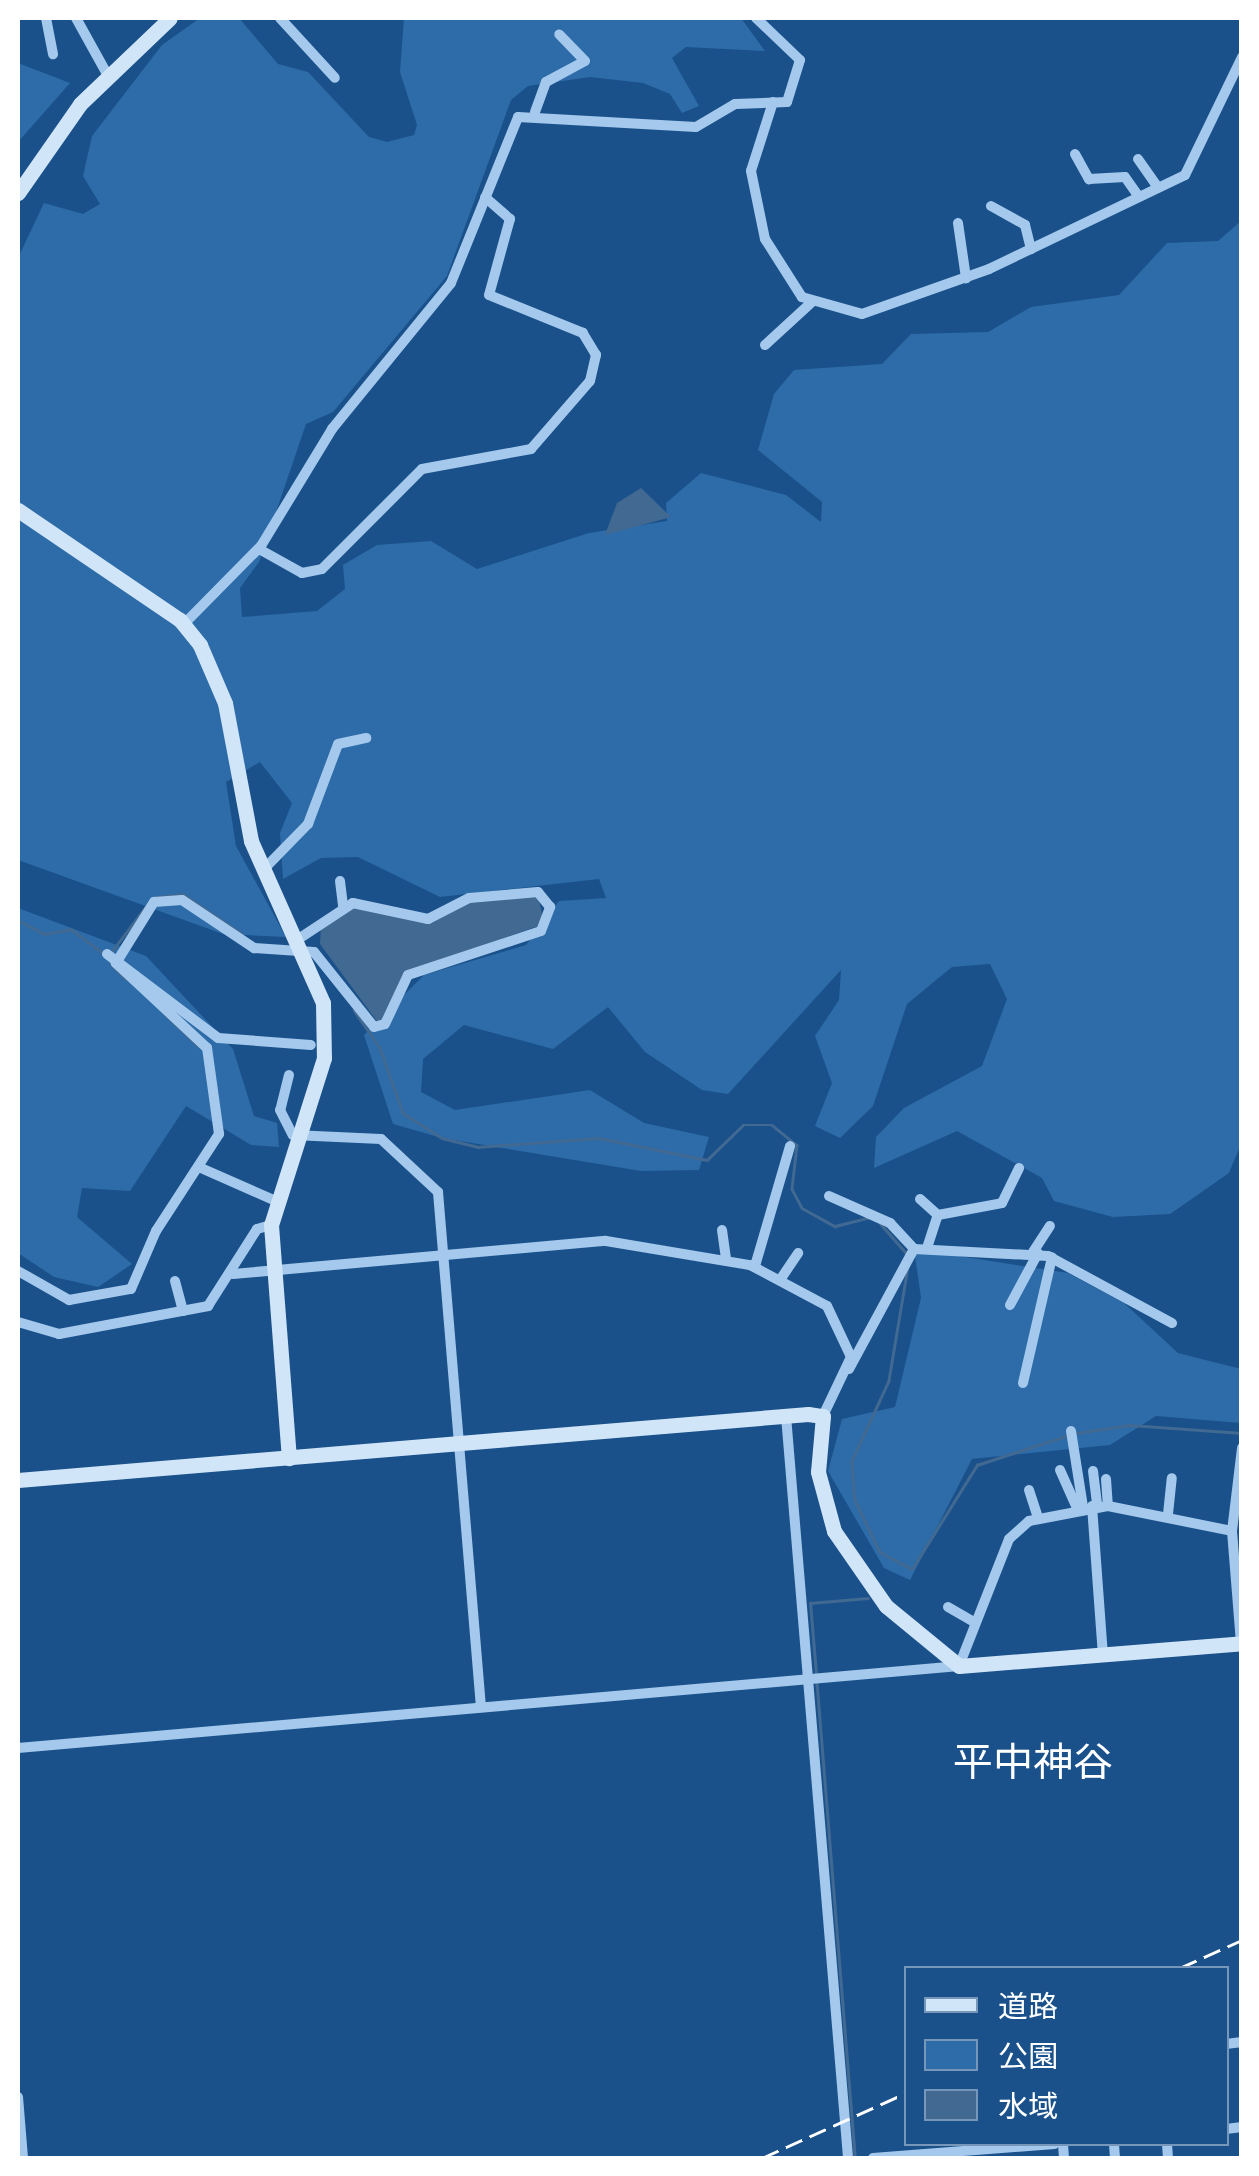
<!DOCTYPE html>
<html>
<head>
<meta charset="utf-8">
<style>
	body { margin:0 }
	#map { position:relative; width:1259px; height:2176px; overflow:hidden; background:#1a518a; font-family:Jost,"Noto Sans JP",sans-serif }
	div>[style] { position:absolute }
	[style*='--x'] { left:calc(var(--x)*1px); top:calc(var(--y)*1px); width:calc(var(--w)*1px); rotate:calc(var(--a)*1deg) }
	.green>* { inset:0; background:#2d6ca8 }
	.water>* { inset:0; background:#416992 }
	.stream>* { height:2.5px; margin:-1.25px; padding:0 1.25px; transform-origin:1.25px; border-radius:1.25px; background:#416992 }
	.street>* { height:10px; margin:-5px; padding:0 5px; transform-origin:5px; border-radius:5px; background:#a4c9ed }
	.secondary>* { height:15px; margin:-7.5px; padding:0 7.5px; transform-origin:7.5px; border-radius:7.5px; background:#d1e5f9 }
	.rail>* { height:2.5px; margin-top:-1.25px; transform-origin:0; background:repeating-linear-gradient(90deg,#fff 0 18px,transparent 0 26px) }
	span { translate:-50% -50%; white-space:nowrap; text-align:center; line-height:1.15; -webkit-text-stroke:9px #1a518a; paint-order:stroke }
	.quarter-label { font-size:40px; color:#fff }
	.frame { position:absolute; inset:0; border:20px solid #fff; pointer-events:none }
	.legend { position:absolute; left:904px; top:1966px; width:325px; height:180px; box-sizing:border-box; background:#1a518a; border:2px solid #7697b9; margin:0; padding:12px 18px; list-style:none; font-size:30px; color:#fff }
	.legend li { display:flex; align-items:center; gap:20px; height:50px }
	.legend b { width:50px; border:2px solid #7697b9 }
</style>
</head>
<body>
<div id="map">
	<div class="green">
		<i style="clip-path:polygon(200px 18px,239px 18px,278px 64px,308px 72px,369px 137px,387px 142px,414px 135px,417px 125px,400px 72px,404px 18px,741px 18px,765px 51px,686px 47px,672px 58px,699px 106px,682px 113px,670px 94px,643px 83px,590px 77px,528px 86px,511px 100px,447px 276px,333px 412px,306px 424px,259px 562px,240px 588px,242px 617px,317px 611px,345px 589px,343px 565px,377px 545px,431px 541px,477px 569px,589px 533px,667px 521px,666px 503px,701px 473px,786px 495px,821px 522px,822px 502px,758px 450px,774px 394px,794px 370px,882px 364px,911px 334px,988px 332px,1031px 307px,1119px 295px,1167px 243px,1218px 241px,1241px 221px,1241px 1144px,1229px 1173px,1170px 1214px,1113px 1217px,1054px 1201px,1042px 1178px,957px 1131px,874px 1168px,876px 1137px,904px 1108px,982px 1066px,1007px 999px,990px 964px,952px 967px,907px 1004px,873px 1106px,840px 1138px,815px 1126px,832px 1083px,815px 1036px,839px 1000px,841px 970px,728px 1094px,702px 1090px,645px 1052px,608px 1007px,553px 1049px,464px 1025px,423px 1059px,421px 1092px,455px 1110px,590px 1090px,644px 1123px,709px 1137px,699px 1170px,641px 1171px,442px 1138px,393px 1124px,364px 1035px,424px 975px,526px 945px,559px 901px,606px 898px,599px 879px,440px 897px,358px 857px,321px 858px,283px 879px,280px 833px,292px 803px,260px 762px,226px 782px,236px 846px,286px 937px,223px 934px,18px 860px,18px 258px,44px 203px,83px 214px,100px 204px,83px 176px,92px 136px,162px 45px)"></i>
		<i style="clip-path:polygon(18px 63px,70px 83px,18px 142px)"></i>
		<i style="clip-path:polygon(18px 908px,146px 956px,233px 1049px,254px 1116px,277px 1123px,279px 1147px,251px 1145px,186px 1106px,130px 1191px,82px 1188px,77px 1217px,132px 1264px,98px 1287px,54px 1277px,18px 1253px)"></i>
		<i style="clip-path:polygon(914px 1249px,1068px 1273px,1124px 1303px,1178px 1353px,1241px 1369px,1241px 1423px,1156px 1416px,1110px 1445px,972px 1459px,910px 1580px,884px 1568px,828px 1471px,842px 1419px,895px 1407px,921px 1298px)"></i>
	</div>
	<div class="water">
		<i style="clip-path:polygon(641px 488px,671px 517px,605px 535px,617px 503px)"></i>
		<i style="clip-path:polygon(538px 895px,544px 924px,406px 972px,379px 1024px,320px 944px,321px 926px,354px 906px,429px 923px,470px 901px)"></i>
	</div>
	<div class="stream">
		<i style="--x:155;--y:897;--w:28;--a:-6"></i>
		<i style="--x:183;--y:894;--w:71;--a:34.1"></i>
		<i style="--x:18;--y:920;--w:30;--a:28"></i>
		<i style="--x:44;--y:934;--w:27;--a:-10"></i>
		<i style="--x:71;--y:929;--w:40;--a:37"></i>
		<i style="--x:112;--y:951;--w:61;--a:-52.9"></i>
		<i style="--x:111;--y:964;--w:21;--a:45"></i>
		<i style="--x:354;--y:1010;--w:46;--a:55.6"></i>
		<i style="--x:380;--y:1048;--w:69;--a:70.5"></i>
		<i style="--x:403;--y:1113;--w:46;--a:32.7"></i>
		<i style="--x:442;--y:1138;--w:36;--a:14"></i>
		<i style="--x:477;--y:1147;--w:122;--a:-4.2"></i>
		<i style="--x:599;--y:1138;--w:110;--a:11.5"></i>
		<i style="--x:707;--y:1160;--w:50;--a:-44.2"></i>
		<i style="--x:743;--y:1125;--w:29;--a:0"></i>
		<i style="--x:772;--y:1125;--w:32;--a:39"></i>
		<i style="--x:797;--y:1145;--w:44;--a:96.5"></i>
		<i style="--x:792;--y:1189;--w:21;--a:62"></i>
		<i style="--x:802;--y:1208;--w:38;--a:29"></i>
		<i style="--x:835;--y:1226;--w:34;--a:-14"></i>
		<i style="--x:165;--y:1014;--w:45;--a:44.1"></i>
		<i style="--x:880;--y:1223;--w:41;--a:48.9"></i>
		<i style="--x:908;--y:1267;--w:116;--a:99.5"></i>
		<i style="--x:889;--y:1381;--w:88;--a:114.8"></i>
		<i style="--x:852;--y:1461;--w:39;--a:86"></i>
		<i style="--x:855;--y:1500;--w:58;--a:64.3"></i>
		<i style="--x:880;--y:1552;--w:36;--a:28"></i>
		<i style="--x:912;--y:1569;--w:123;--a:-58"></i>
		<i style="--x:977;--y:1465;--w:97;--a:-18.1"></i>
		<i style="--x:1077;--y:1433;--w:54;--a:-8.6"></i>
		<i style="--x:1130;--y:1425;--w:112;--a:4.1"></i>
		<i style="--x:816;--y:1674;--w:71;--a:-94.8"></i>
		<i style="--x:810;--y:1603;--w:58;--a:-4.9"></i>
		<i style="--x:817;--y:1682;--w:478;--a:85.4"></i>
	</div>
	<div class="street">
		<i style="--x:46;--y:18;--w:37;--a:79"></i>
		<i style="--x:76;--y:18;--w:64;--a:61"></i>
		<i style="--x:280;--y:18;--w:81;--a:47.5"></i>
		<i style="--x:773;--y:102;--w:72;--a:107.7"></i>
		<i style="--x:751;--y:171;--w:69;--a:78.4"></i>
		<i style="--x:765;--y:239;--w:69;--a:57.5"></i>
		<i style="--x:802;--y:297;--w:62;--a:15.8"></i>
		<i style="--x:862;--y:314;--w:135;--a:-19.5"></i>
		<i style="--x:989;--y:269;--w:217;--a:-25.6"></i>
		<i style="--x:1185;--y:175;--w:131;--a:-64.2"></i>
		<i style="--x:535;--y:112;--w:32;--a:-70"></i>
		<i style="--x:546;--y:82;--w:44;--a:-28.3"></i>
		<i style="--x:585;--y:61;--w:37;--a:-134"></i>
		<i style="--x:1075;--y:154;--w:29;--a:61"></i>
		<i style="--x:1089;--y:179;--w:36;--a:-3"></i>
		<i style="--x:1125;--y:177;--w:24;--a:55"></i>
		<i style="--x:1138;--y:159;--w:35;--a:55"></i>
		<i style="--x:991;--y:206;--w:39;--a:29"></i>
		<i style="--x:1025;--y:225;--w:25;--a:76"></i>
		<i style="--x:958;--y:223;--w:56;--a:81.7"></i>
		<i style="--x:765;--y:345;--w:64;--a:-42.5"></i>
		<i style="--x:259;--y:549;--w:49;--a:29.2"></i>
		<i style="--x:302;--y:573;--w:20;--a:-11"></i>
		<i style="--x:322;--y:569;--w:141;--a:-45"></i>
		<i style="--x:422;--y:469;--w:111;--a:-10.4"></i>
		<i style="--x:531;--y:449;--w:90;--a:-49.1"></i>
		<i style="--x:590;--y:381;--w:27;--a:-77"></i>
		<i style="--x:596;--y:355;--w:26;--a:-121"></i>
		<i style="--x:583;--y:333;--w:101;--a:-158"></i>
		<i style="--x:489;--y:295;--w:79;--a:-74.6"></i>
		<i style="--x:510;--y:219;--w:33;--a:-139"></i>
		<i style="--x:184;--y:624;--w:110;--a:-45.4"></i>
		<i style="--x:261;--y:546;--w:137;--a:-58.7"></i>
		<i style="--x:332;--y:429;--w:188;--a:-50.8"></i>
		<i style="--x:451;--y:283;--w:179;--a:-68"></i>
		<i style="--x:518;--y:117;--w:178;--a:3.2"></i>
		<i style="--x:696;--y:127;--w:45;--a:-30.5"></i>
		<i style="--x:735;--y:104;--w:52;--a:-2.2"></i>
		<i style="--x:787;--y:102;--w:44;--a:-72.8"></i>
		<i style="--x:800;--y:60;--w:61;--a:-136.3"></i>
		<i style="--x:265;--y:868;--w:62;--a:-45.7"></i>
		<i style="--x:308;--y:824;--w:85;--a:-69.4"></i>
		<i style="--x:338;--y:744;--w:29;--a:-12"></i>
		<i style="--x:340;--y:881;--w:25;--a:83"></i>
		<i style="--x:107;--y:954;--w:139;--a:37.1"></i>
		<i style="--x:218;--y:1038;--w:93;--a:4.3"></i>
		<i style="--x:289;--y:1075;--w:36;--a:104"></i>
		<i style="--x:280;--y:1110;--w:28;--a:63"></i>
		<i style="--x:293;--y:1135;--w:88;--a:2.6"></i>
		<i style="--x:381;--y:1139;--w:78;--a:42.9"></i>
		<i style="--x:438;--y:1192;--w:517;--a:85.23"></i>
		<i style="--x:201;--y:1168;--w:84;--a:23.8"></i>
		<i style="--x:829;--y:1196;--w:67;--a:23.9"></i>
		<i style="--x:890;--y:1223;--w:35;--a:47"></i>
		<i style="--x:920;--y:1199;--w:24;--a:42"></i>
		<i style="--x:722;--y:1230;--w:30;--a:82"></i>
		<i style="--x:927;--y:1248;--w:35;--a:-72"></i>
		<i style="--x:938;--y:1215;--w:65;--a:-10.6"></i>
		<i style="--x:1002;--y:1203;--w:39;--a:-64"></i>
		<i style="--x:1033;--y:1252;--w:31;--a:-57"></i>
		<i style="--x:755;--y:1266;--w:125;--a:-73.7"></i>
		<i style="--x:18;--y:1271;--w:59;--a:29.6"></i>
		<i style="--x:69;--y:1300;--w:63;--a:-10.1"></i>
		<i style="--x:131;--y:1289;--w:63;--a:-66.7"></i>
		<i style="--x:156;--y:1231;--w:116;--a:-57"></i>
		<i style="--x:219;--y:1134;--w:87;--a:-97.9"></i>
		<i style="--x:207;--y:1048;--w:125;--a:-137"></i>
		<i style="--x:116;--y:963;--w:72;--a:-58.1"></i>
		<i style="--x:154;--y:902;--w:28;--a:-4"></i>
		<i style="--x:182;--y:900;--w:87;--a:33.7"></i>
		<i style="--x:254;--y:948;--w:60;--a:3.8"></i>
		<i style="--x:314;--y:952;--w:96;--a:51.3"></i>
		<i style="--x:374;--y:1027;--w:11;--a:-15"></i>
		<i style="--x:385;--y:1024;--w:54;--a:-64.9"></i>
		<i style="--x:408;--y:975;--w:140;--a:-18.3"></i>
		<i style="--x:541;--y:931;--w:26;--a:-69"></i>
		<i style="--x:550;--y:907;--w:19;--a:-129"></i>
		<i style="--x:538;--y:892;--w:69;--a:175"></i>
		<i style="--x:469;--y:898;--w:46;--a:152.9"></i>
		<i style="--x:428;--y:919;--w:77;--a:-168"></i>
		<i style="--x:353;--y:903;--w:64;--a:146.6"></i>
		<i style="--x:233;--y:1274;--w:374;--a:-5.1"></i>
		<i style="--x:606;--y:1241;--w:146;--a:9.5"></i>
		<i style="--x:750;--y:1265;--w:87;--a:28"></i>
		<i style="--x:827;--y:1306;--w:56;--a:64.8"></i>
		<i style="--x:851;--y:1357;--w:65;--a:115.4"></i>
		<i style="--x:782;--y:1277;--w:29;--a:-56"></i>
		<i style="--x:175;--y:1281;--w:31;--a:75"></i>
		<i style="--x:1010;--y:1305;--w:59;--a:-61.7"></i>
		<i style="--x:18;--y:1322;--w:43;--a:16.3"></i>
		<i style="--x:59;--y:1334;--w:152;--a:-10.6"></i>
		<i style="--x:208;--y:1306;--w:91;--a:-57.5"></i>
		<i style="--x:257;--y:1229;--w:15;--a:-16"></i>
		<i style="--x:849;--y:1369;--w:136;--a:-61.6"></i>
		<i style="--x:914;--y:1249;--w:134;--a:3"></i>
		<i style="--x:1048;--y:1256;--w:141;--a:28.4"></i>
		<i style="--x:1023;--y:1383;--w:129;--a:-77"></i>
		<i style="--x:786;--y:1416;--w:745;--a:85.22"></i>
		<i style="--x:1071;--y:1431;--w:77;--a:81"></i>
		<i style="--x:1060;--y:1470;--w:42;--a:65.9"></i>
		<i style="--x:1093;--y:1471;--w:35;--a:83"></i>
		<i style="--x:1106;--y:1479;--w:27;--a:86"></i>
		<i style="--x:1029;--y:1490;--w:28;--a:72"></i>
		<i style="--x:1092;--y:1506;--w:150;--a:85.8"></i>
		<i style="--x:1168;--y:1514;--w:36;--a:-84"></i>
		<i style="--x:948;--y:1607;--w:28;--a:30"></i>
		<i style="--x:1241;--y:1643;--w:112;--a:-94.6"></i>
		<i style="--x:1232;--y:1531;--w:84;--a:-83.1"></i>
		<i style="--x:18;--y:1748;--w:945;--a:-4.98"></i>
		<i style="--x:959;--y:1666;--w:136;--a:-68.5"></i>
		<i style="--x:1009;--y:1539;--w:27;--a:-42"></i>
		<i style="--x:1029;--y:1521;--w:80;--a:-10.8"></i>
		<i style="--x:1108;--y:1506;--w:126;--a:11.4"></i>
		<i style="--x:1226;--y:2044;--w:16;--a:-7"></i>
		<i style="--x:18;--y:2097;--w:61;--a:85.3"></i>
		<i style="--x:1226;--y:2129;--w:16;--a:-7"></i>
		<i style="--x:1063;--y:2144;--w:14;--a:86"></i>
		<i style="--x:1114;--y:2144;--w:14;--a:86"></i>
		<i style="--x:1167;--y:2144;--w:14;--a:86"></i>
		<i style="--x:873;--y:2158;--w:182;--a:-4.4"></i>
	</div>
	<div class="secondary">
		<i style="--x:18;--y:193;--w:108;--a:-55.1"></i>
		<i style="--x:80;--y:104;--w:124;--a:-43.7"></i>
		<i style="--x:18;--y:510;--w:196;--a:34.2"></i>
		<i style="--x:180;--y:620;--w:32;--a:51"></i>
		<i style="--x:200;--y:645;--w:63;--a:66.7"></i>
		<i style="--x:225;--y:703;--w:140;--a:79.3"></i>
		<i style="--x:251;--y:841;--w:177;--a:66"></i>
		<i style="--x:323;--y:1003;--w:55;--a:89"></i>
		<i style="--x:324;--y:1058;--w:175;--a:107.6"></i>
		<i style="--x:271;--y:1225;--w:234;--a:85.6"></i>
		<i style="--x:18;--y:1480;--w:793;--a:-4.78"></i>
		<i style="--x:808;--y:1414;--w:15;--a:8"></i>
		<i style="--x:823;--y:1416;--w:56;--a:95.1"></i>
		<i style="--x:818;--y:1472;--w:61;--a:74.8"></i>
		<i style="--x:834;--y:1531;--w:91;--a:55.3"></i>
		<i style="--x:886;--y:1606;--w:94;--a:39.4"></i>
		<i style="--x:959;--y:1666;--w:284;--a:-4.6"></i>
	</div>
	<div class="rail">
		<i style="--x:1180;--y:1968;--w:68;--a:-24.3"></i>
		<i style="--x:762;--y:2158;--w:158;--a:-24.3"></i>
	</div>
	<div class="quarter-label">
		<span style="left:1033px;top:1762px">平中神谷</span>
	</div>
	<div class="frame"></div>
	<ul class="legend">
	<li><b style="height:12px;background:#d1e5f9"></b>道路</li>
	<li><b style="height:28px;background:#2d6ca8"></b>公園</li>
	<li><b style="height:28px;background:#416992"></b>水域</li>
	</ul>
</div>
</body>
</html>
